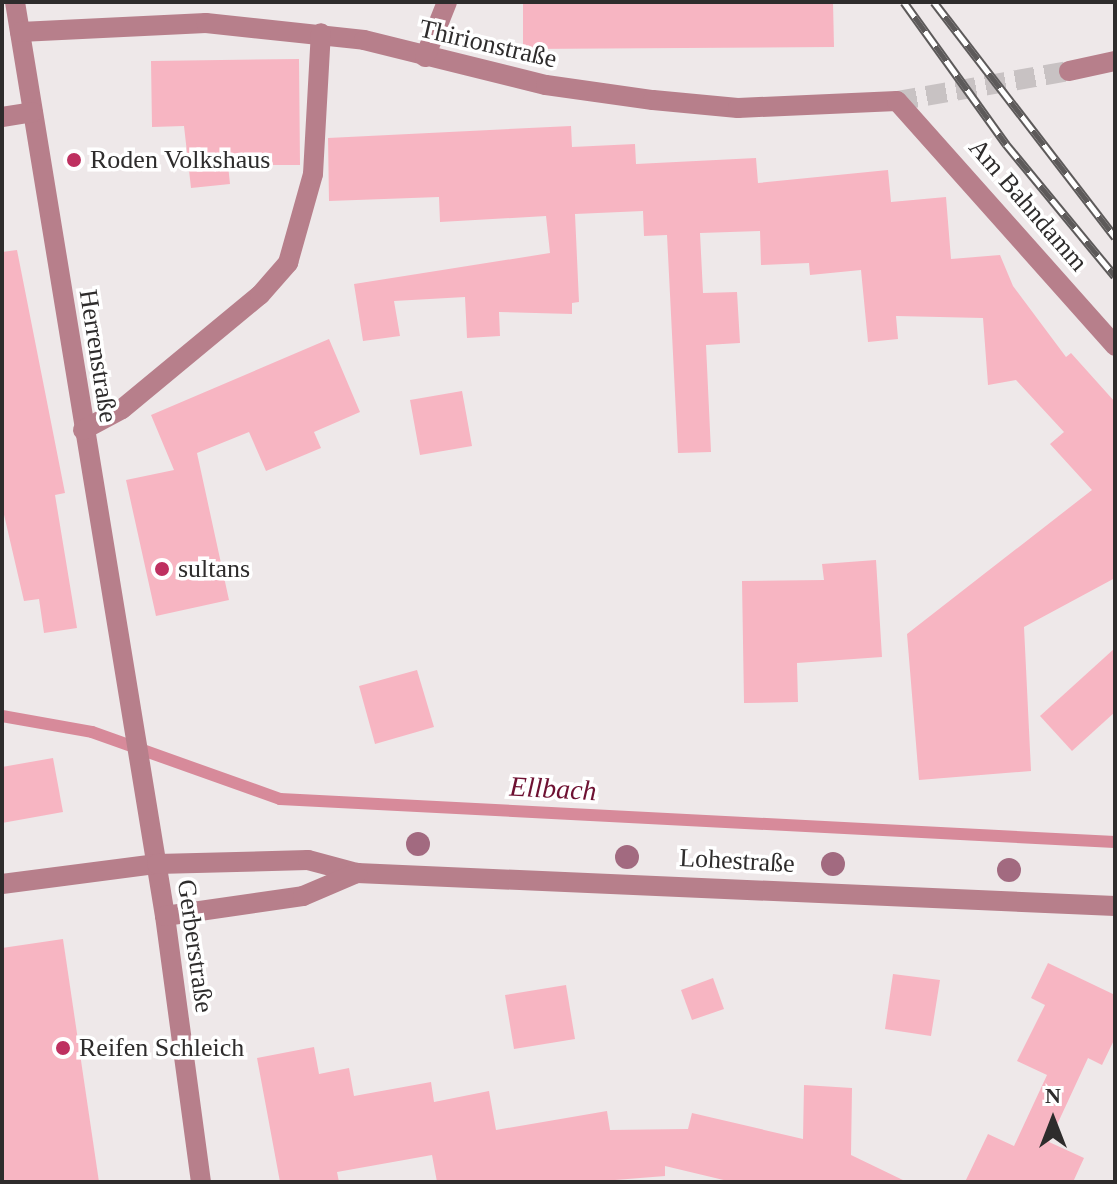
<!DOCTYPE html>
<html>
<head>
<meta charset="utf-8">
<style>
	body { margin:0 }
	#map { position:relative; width:1117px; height:1184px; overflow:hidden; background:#eee8e9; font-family:Georgia,serif }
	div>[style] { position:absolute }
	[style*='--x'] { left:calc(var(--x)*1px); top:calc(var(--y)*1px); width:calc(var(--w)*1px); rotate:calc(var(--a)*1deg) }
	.stream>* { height:12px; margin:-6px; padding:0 6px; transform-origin:6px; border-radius:6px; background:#d78a9a }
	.building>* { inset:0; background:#f7b5c2 }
	.minor-tunnel>* { height:20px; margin-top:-10px; transform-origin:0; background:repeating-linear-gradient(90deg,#c8c2c3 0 20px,transparent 0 30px) }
	.minor>* { height:20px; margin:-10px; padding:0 10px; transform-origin:10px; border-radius:10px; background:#b77f8b }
	.rail>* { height:9px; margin-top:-4.5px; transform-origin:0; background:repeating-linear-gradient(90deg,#fff 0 18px,#5d5a5a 0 36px); box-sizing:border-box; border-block:2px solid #5d5a5a }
	.trees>* { width:24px; height:24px; margin:-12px; border-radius:50%; background:#a26a80 }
	.dots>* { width:22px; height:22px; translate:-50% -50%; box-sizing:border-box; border:4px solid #fff; border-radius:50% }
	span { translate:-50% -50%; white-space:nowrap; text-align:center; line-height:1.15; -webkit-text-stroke:7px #fff; paint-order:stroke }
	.street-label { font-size:26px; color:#2e2c2c }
	.poi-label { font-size:26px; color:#2e2c2c }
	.left { translate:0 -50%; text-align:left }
	.water-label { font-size:28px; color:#6e1132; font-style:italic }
	.frame { position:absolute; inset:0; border:4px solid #2e2c2c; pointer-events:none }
	.north { position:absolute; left:1013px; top:1080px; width:80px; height:80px; -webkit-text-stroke:6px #fff; paint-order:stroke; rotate:0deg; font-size:22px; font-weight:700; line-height:32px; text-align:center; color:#2e2c2c }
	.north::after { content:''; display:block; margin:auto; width:28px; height:36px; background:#2e2c2c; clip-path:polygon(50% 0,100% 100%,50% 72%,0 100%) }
</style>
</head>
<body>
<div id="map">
	<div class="stream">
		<i style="--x:2;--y:716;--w:91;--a:10.1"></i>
		<i style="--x:92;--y:732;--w:200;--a:19.6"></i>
		<i style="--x:280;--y:799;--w:836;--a:2.95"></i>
	</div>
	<div class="building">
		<i style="clip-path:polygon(523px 2px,833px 2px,834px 47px,523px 49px)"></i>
		<i style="clip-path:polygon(299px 59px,300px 165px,228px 165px,230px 184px,191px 188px,184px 126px,152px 127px,151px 61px)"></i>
		<i style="clip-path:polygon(571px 126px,572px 147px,635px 144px,636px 164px,756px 158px,758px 183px,888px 170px,891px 202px,946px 197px,951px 259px,1000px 255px,1013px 286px,1066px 357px,1071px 353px,1115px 402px,1115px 578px,1024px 627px,1031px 771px,919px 780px,907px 634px,1092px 490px,1050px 444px,1064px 432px,1016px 380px,988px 385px,983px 318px,896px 316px,898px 339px,868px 342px,861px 270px,810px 275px,809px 263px,761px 265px,760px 231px,700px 233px,703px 293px,737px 292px,740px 343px,706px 345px,711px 452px,678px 453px,667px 235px,644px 236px,643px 211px,575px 214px,579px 302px,572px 303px,572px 314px,499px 312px,500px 336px,467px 338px,465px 297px,394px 301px,400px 336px,363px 341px,354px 284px,550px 253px,546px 216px,440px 222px,439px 197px,329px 201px,328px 138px)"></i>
		<i style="clip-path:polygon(17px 250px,65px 493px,55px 495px,77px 628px,44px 633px,39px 599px,24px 601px,2px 506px,2px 252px)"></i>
		<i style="clip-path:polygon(329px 339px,360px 412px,314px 432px,321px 448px,266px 471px,249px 432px,197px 453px,229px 600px,156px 616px,126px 480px,174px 470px,151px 415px)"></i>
		<i style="clip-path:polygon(462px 391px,472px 446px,420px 455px,410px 400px)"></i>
		<i style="clip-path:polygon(876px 560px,882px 657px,797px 663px,798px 702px,744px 703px,742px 581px,824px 580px,822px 564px)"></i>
		<i style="clip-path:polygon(1115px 648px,1115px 712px,1072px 751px,1040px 716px)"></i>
		<i style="clip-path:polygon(417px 670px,434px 727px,375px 744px,359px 686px)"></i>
		<i style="clip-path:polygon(53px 758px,63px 812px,2px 823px,2px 767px)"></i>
		<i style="clip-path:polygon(63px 939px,99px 1182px,2px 1182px,2px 948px)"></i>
		<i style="clip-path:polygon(1048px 963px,1115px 995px,1115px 1038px,1102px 1065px,1088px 1058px,1049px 1142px,1084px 1158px,1073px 1182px,965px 1182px,988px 1134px,1014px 1146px,1047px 1075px,1017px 1061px,1045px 1005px,1031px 998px)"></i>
		<i style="clip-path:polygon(893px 974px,940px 980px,931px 1036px,885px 1029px)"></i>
		<i style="clip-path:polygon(713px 978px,724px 1009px,692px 1020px,681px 990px)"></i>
		<i style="clip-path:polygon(566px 985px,575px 1039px,514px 1049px,505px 995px)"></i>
		<i style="clip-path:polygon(314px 1047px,319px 1074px,349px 1068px,354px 1096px,431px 1082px,434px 1102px,489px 1091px,496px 1130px,607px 1111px,610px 1130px,688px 1129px,692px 1113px,803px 1139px,804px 1085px,852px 1088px,851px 1155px,907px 1182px,732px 1182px,665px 1166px,665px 1176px,590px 1182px,437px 1182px,432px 1155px,337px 1172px,339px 1182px,280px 1182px,257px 1058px)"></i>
	</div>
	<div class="minor-tunnel">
		<i style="--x:897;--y:101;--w:175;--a:-9.9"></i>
	</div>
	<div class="minor">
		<i style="--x:15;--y:2;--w:926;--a:80.68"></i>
		<i style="--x:165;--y:916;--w:268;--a:82.3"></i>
		<i style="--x:20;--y:32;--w:186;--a:-2.8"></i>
		<i style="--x:206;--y:23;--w:159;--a:6.1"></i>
		<i style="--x:364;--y:40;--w:187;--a:13.9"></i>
		<i style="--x:546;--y:85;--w:108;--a:8"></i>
		<i style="--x:653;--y:100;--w:85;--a:5.4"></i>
		<i style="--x:738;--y:108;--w:159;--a:-2.5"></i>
		<i style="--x:897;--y:101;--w:328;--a:48.3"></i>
		<i style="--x:425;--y:57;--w:59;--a:-68.2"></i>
		<i style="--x:1069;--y:71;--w:47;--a:-12.3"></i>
		<i style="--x:2;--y:117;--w:31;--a:-9"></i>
		<i style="--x:83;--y:430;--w:44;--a:-28.3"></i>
		<i style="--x:122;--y:409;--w:179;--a:-39.6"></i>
		<i style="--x:260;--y:295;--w:43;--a:-48.8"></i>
		<i style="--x:288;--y:263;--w:92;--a:-74.3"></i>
		<i style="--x:313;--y:174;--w:141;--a:-86.8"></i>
		<i style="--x:2;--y:884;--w:156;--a:-7.4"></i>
		<i style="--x:157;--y:864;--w:151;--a:-1.5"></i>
		<i style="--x:308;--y:860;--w:51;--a:14.9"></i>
		<i style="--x:357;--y:873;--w:759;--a:2.49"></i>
		<i style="--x:165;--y:916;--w:139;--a:-8.2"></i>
		<i style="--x:303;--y:896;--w:59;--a:-23.1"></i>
	</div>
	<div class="rail">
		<i style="--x:904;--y:2;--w:175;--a:54.3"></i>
		<i style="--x:1006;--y:144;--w:171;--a:50.5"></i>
		<i style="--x:934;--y:2;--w:297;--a:52.4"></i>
	</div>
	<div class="trees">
		<i style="left:418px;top:844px"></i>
		<i style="left:627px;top:857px"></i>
		<i style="left:833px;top:864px"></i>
		<i style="left:1009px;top:870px"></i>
	</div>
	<div class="dots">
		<i style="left:74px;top:160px;background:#be3060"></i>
		<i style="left:162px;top:569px;background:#be3060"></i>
		<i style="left:63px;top:1048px;background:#be3060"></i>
	</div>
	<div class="street-label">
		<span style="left:488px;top:44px;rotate:13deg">Thirionstraße</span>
		<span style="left:1028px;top:205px;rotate:49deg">Am Bahndamm</span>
		<span style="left:98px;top:356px;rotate:81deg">Herrenstraße</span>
		<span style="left:737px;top:861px;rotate:3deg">Lohestraße</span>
		<span style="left:195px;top:946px;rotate:82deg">Gerberstraße</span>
	</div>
	<div class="poi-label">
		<span class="left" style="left:90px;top:160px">Roden Volkshaus</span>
		<span class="left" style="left:178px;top:569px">sultans</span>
		<span class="left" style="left:79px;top:1048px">Reifen Schleich</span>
	</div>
	<div class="water-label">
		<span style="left:553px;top:789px;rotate:3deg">Ellbach</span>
	</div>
	<div class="frame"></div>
	<div class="north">N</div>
</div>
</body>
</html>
